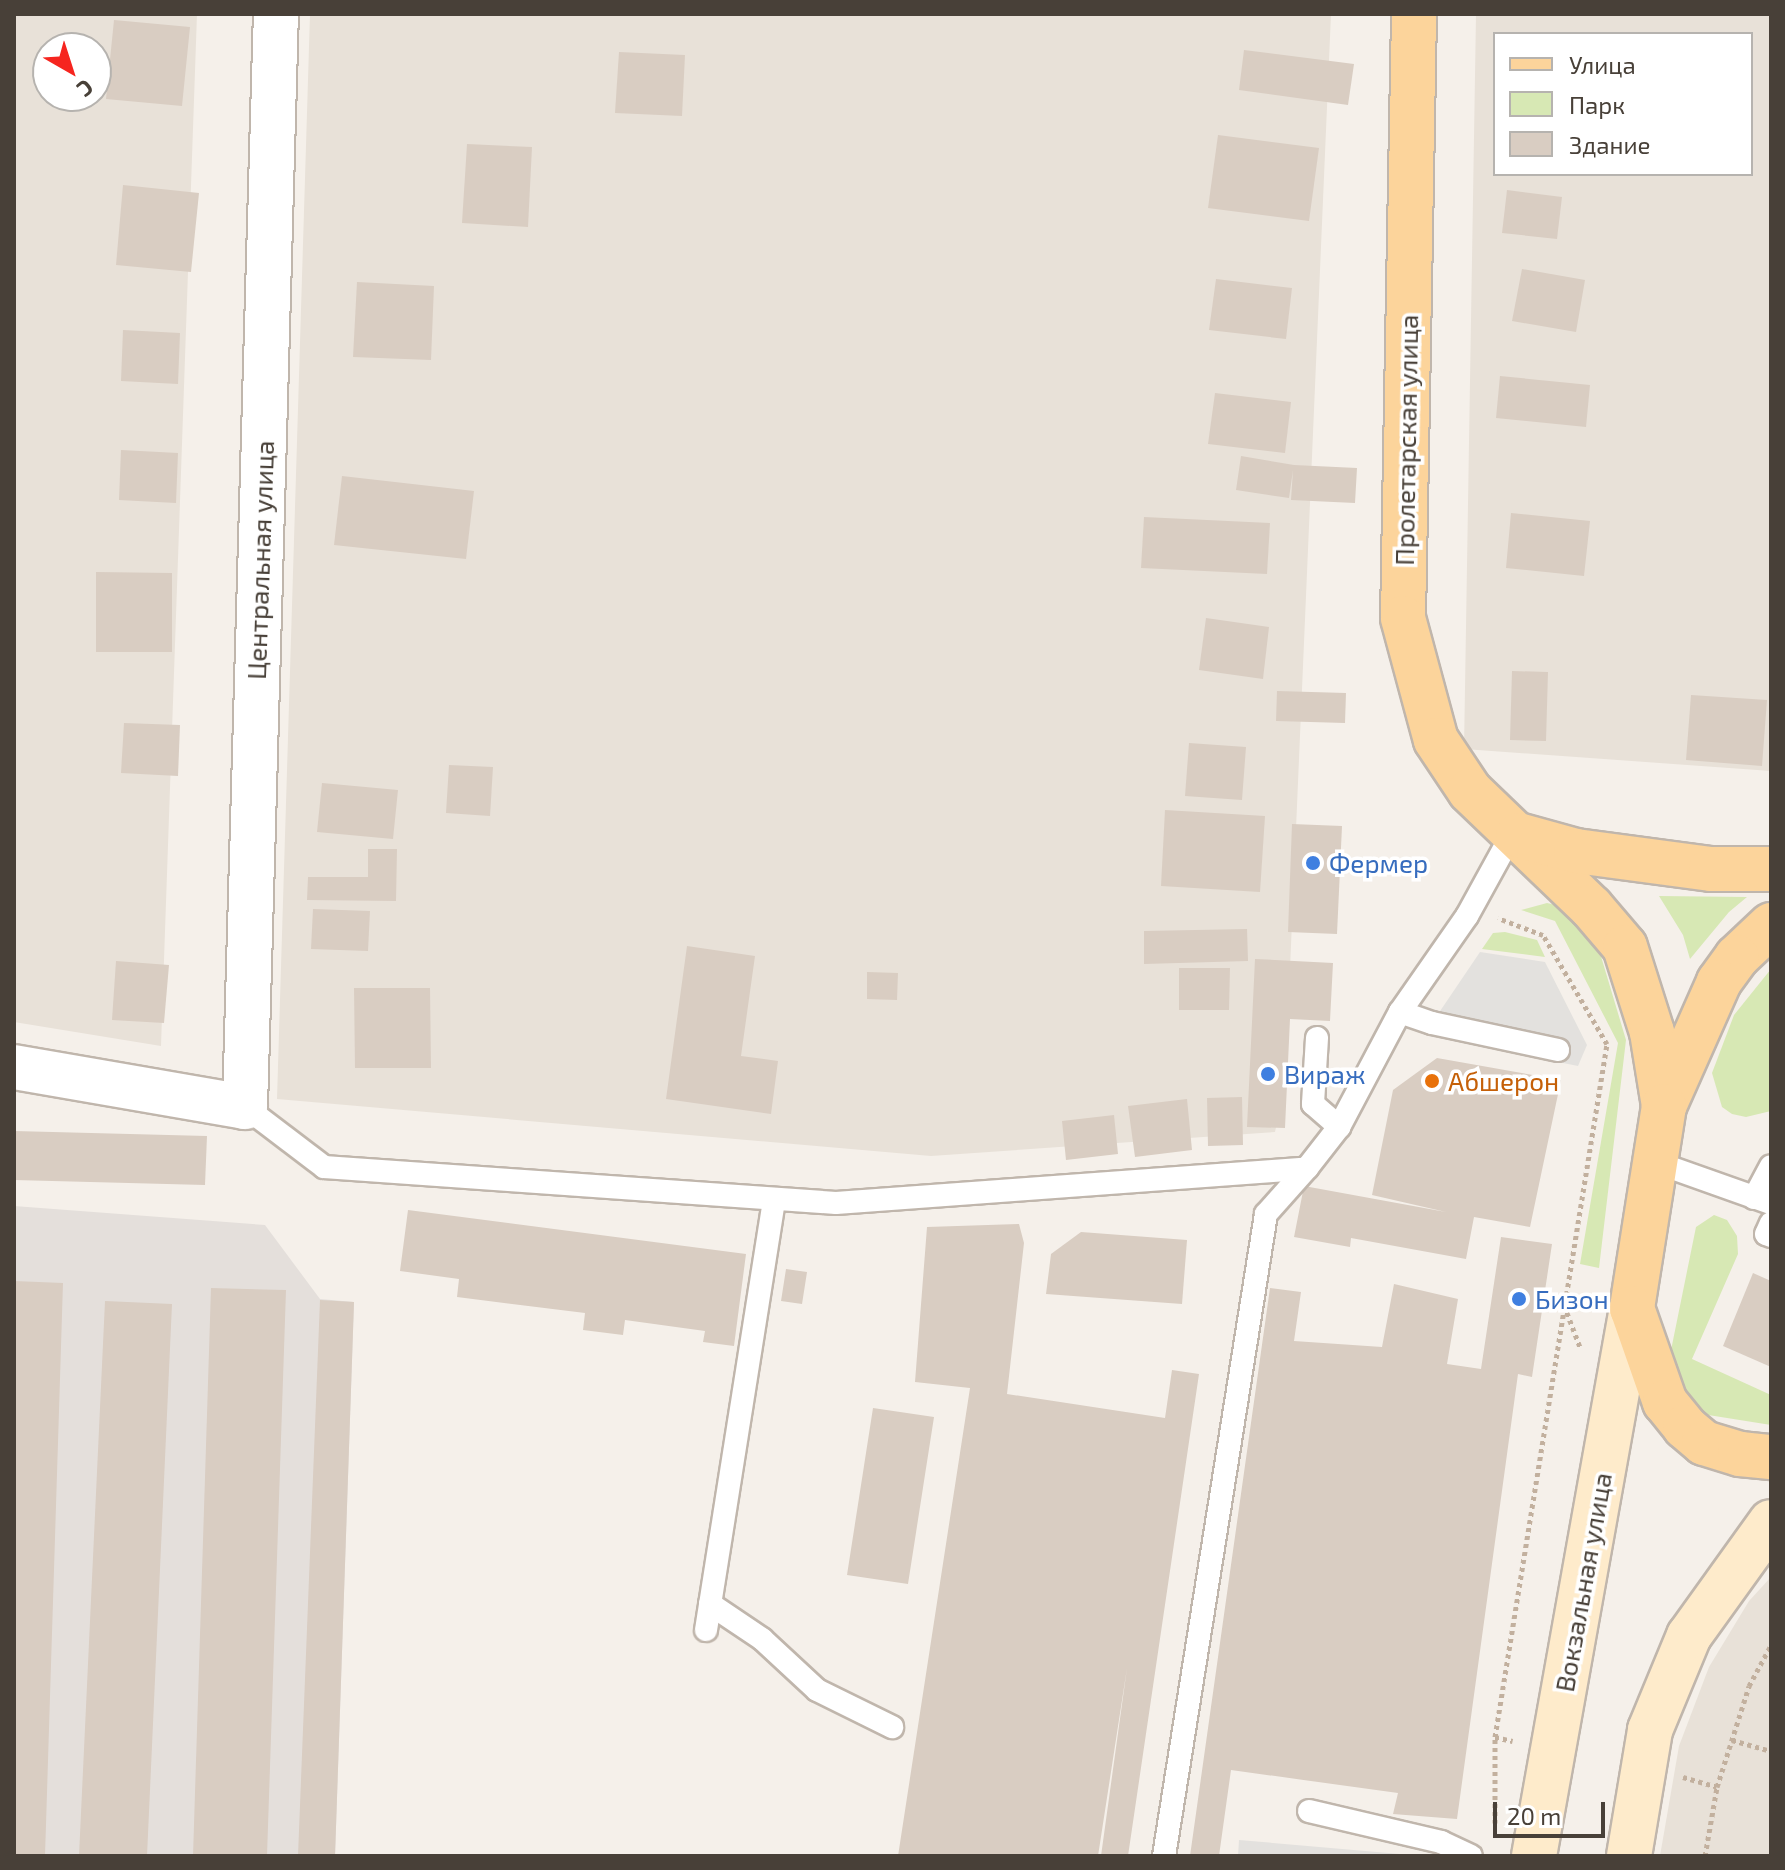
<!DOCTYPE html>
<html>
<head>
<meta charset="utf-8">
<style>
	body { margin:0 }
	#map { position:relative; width:1785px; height:1870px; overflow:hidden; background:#f5f0ea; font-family:"Exo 2",sans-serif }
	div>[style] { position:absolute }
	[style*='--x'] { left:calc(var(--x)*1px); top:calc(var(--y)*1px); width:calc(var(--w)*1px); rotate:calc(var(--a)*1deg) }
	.residential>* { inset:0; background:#e8e1d8 }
	.industrial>* { inset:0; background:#e4dfdb }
	.green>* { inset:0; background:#d7e8b4 }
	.parking>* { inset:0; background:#e3e1de }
	.building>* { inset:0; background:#d9cdc2 }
	.path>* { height:5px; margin-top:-2.5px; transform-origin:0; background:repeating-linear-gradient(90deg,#c2b09e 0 4px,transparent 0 8px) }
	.roads { filter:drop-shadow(2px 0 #c0b6ac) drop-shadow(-2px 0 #c0b6ac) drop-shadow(0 2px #c0b6ac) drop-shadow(0 -2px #c0b6ac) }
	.lane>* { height:22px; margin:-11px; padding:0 11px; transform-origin:11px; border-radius:11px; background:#fff }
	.street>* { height:44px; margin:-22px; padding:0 22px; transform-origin:22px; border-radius:22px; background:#fff }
	.secondary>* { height:44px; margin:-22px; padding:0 22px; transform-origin:22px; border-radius:22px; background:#feebcb }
	.primary>* { height:44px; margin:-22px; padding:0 22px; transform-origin:22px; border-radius:22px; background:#fcd49b }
	.dots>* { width:22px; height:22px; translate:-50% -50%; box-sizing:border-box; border:4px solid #fff; border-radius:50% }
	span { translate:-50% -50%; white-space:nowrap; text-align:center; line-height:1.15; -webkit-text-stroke:7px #fff; paint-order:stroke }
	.street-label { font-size:26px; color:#484038 }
	.shop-label { font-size:26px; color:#366cbe }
	.left { translate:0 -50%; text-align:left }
	.food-label { font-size:26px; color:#c56008 }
	.frame { position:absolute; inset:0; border:16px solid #484038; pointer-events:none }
	.legend { position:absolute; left:1493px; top:32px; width:260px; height:144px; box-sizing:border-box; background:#fff; border:2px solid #b6b3af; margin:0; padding:10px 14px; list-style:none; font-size:24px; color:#484038 }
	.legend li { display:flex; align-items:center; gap:16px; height:40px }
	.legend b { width:40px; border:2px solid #b6b3af }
	.north { position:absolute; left:32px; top:32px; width:80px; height:80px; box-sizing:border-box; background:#fff; border:2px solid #b6b3af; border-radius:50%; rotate:141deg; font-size:22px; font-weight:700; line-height:32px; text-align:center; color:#484038 }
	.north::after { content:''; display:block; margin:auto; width:28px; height:36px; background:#f6251f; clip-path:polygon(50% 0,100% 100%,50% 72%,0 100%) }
	.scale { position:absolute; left:1493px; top:1802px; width:112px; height:36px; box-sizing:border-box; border:4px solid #484038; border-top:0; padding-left:10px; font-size:24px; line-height:28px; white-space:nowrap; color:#484038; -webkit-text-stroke:6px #fff; paint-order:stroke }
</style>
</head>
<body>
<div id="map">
	<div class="residential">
		<i style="clip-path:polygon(evenodd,14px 14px,197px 14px,161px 1046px,14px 1022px,14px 14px,48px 48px,96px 48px,96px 96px,48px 96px,48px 48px)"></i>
		<i style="clip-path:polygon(310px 14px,1331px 14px,1285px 1085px,1275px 1132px,931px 1156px,277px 1099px)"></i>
		<i style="clip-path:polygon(evenodd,1476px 14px,1771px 14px,1771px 771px,1464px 749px,1476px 14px,1495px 34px,1751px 34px,1751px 174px,1495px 174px,1495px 34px)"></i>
		<i style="clip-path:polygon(1771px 1577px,1771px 1856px,1660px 1856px,1679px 1746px,1709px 1667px,1749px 1601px)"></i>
	</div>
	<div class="industrial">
		<i style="clip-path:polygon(14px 1206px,265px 1225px,320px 1299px,354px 1302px,335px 1856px,14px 1856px)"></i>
	</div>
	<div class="green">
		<i style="clip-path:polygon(1659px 896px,1747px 897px,1729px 912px,1690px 959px,1683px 935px)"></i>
		<i style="clip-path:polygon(1547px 903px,1560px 906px,1574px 918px,1600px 953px,1626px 1040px,1599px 1268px,1580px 1264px,1618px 1043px,1555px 921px,1521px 910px)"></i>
		<i style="clip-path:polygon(1505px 932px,1537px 940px,1545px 957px,1482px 949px,1493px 933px)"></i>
		<i style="clip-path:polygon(1771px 969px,1771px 1111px,1746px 1117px,1732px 1114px,1722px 1107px,1712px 1073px,1734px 1015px)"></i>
		<i style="clip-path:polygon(1714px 1215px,1727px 1220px,1737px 1236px,1738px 1254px,1692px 1359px,1771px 1395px,1771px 1425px,1702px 1414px,1680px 1400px,1668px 1365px,1696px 1227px)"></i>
	</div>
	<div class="parking">
		<i style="clip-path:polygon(1480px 952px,1545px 962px,1587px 1045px,1578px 1066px,1428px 1036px,1432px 1023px)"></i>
		<i style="clip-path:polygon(1239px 1840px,1423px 1856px,1238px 1856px)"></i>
	</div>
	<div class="building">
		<i style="clip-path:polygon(114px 20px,190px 27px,182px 106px,106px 99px)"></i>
		<i style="clip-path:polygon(1244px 50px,1354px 64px,1348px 105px,1239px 90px)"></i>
		<i style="clip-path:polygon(619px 52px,685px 55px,682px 116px,615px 113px)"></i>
		<i style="clip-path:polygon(1218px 135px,1319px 148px,1309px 221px,1208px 208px)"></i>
		<i style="clip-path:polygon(467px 144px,532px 147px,528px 227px,462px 223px)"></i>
		<i style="clip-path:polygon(123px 185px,199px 193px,191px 272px,116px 265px)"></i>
		<i style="clip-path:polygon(1507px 190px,1562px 197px,1557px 239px,1502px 233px)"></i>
		<i style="clip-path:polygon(1522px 269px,1585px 280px,1576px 332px,1512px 321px)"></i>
		<i style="clip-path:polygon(1216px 279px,1292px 288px,1286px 339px,1209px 330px)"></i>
		<i style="clip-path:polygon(357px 282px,434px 286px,431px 360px,353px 357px)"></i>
		<i style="clip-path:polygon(123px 330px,180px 333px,178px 384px,121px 381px)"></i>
		<i style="clip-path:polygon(1500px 376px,1590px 385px,1586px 427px,1496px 418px)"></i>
		<i style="clip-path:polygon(1215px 393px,1291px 402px,1285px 453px,1208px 444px)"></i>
		<i style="clip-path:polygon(121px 450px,178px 453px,176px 503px,119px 500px)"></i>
		<i style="clip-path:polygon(1241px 456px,1294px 465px,1357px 468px,1355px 503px,1291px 500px,1293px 470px,1289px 498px,1236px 490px)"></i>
		<i style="clip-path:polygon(342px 476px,474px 491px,466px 559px,334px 545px)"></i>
		<i style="clip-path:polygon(1511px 513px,1590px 521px,1584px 576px,1506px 568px)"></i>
		<i style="clip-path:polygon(1144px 517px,1270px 523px,1267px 574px,1141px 568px)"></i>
		<i style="clip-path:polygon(96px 572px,172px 573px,172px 652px,96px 652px)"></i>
		<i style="clip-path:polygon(1206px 618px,1269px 627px,1263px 679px,1199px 670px)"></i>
		<i style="clip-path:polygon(1512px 671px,1548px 672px,1546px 741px,1510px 740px)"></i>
		<i style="clip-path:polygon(1277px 691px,1346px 693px,1345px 723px,1276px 721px)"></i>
		<i style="clip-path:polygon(1691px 695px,1767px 700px,1762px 766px,1686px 760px)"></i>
		<i style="clip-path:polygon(124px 723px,180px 725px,178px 776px,121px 773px)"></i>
		<i style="clip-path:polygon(1189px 743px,1246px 747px,1242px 800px,1185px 796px)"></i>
		<i style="clip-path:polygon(449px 765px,493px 767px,490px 816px,446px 813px)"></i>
		<i style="clip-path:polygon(322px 783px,398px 790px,393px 839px,317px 832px)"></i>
		<i style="clip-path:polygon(1165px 810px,1265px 816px,1260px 892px,1161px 886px)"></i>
		<i style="clip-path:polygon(1292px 824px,1342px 826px,1337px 934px,1288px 932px)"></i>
		<i style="clip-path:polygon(368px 849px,397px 849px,396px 901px,307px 900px,308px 877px,368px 877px)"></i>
		<i style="clip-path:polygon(313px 909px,370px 911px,368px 951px,311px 949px)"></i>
		<i style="clip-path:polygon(1247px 929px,1248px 961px,1144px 964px,1144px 931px)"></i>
		<i style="clip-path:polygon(687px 946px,755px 956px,741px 1056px,778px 1061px,771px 1114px,666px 1099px)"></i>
		<i style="clip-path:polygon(1255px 959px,1333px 963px,1330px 1021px,1290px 1019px,1285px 1128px,1247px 1127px)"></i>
		<i style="clip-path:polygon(116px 961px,169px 965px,164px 1023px,112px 1020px)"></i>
		<i style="clip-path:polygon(1179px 968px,1230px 968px,1229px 1010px,1179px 1010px)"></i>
		<i style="clip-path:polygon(867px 972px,898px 973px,897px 1000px,867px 999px)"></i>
		<i style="clip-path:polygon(354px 988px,430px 988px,431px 1068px,355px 1068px)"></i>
		<i style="clip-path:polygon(1437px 1058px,1561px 1080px,1530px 1227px,1474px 1217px,1466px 1259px,1351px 1238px,1350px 1247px,1294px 1237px,1304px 1186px,1446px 1212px,1372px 1195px,1393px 1090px)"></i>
		<i style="clip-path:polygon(1242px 1097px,1243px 1145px,1208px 1146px,1207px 1098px)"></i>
		<i style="clip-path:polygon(1187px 1099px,1192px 1150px,1135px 1157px,1128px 1106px)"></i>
		<i style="clip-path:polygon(1114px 1115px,1118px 1154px,1066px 1160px,1062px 1121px)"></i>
		<i style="clip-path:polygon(14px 1131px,207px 1136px,205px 1185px,14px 1180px)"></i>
		<i style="clip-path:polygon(408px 1210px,746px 1254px,734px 1346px,703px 1342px,705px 1331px,625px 1320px,623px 1335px,583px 1330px,585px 1313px,457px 1297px,459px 1279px,400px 1271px)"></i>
		<i style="clip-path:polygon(1019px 1224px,1024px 1243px,1007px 1394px,1165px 1418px,1172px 1370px,1199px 1374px,1128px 1856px,1101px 1856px,1127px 1668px,1098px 1856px,898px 1856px,970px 1388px,915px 1382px,927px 1227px)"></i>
		<i style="clip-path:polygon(1081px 1232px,1187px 1240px,1182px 1304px,1046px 1294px,1051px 1254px)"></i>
		<i style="clip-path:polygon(1501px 1237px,1552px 1244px,1532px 1377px,1518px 1374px,1457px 1819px,1393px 1814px,1398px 1793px,1231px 1770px,1219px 1856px,1190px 1856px,1270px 1288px,1301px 1292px,1294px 1341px,1382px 1347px,1394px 1284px,1458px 1299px,1447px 1364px,1481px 1369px)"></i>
		<i style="clip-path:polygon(786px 1269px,807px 1272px,802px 1304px,781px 1301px)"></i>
		<i style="clip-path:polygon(1753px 1273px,1771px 1281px,1771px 1367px,1723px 1346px)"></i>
		<i style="clip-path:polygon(14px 1281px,63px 1283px,45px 1856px,14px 1856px)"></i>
		<i style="clip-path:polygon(211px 1288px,286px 1290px,267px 1856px,193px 1856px)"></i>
		<i style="clip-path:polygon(320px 1300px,354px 1302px,335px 1856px,298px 1856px)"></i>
		<i style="clip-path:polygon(105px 1301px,172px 1304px,147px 1856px,79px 1856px)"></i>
		<i style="clip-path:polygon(873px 1408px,934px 1417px,908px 1584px,847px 1575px)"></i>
	</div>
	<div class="path">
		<i style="--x:1564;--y:1305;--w:45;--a:69.1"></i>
		<i style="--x:1495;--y:1737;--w:18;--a:13"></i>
		<i style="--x:1732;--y:1740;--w:41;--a:15.8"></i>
		<i style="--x:1683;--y:1777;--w:35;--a:16"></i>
		<i style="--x:1495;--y:1823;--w:86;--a:-90"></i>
		<i style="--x:1495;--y:1737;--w:702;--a:-80.82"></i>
		<i style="--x:1607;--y:1044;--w:126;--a:-120.4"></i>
		<i style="--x:1543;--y:935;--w:48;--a:-159.3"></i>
		<i style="--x:1705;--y:1856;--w:70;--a:-80.1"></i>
		<i style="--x:1717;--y:1787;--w:106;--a:-72.4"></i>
		<i style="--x:1749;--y:1686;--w:47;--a:-61.8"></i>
	</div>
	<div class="roads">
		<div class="lane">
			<i style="--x:1400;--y:1012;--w:34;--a:19"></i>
			<i style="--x:1432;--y:1023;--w:129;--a:12.1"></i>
			<i style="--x:1317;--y:1038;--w:66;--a:93.5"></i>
			<i style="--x:1313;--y:1104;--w:35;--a:41"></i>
			<i style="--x:245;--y:1107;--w:99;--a:37.2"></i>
			<i style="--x:324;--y:1167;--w:513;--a:4.02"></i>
			<i style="--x:836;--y:1203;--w:472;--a:-4.2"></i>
			<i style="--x:1307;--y:1168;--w:52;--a:-52"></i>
			<i style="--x:1339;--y:1127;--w:130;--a:-62.1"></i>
			<i style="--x:1400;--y:1012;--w:117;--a:-55.1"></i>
			<i style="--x:1467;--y:916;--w:94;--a:-61.2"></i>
			<i style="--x:1655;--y:1162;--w:123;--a:19.5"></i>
			<i style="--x:1754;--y:1198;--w:36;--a:-62"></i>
			<i style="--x:1771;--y:1223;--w:12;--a:114"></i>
			<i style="--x:1766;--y:1234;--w:5;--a:22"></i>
			<i style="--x:710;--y:1604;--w:63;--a:33.9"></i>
			<i style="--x:762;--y:1639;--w:75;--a:42.8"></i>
			<i style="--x:817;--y:1690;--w:84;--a:26.3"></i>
			<i style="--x:706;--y:1630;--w:436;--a:-81"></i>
			<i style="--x:1309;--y:1811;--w:136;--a:13.2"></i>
			<i style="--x:1441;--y:1842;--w:33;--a:25"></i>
			<i style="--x:1164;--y:1856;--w:650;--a:-80.97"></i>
			<i style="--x:1266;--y:1214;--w:62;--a:-48.3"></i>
		</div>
		<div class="street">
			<i style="--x:14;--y:1067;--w:234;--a:9.8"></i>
			<i style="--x:245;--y:1107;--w:1093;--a:-88.38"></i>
		</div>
		<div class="secondary">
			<i style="--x:1534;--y:1856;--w:557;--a:-79.86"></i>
			<i style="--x:1629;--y:1856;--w:128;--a:-80.5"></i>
			<i style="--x:1650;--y:1730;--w:102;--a:-67.5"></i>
			<i style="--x:1689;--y:1636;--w:140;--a:-54.3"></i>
		</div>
		<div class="primary">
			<i style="--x:1414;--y:14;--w:604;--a:91.04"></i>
			<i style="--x:1403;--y:618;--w:126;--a:74.9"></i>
			<i style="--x:1436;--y:740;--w:61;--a:56.3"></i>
			<i style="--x:1470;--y:791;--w:168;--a:43.8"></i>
			<i style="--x:1591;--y:907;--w:52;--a:49.6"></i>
			<i style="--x:1625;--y:947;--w:89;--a:72.4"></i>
			<i style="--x:1652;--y:1032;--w:75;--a:80.8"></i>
			<i style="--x:1518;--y:835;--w:60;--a:15.4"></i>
			<i style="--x:1576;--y:851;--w:136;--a:7.6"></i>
			<i style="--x:1711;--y:869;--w:60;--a:0"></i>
			<i style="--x:1771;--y:925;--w:47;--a:136.7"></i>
			<i style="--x:1737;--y:957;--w:31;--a:126"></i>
			<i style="--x:1719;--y:982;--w:136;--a:113.9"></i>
			<i style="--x:1664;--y:1106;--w:205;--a:99"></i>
			<i style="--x:1632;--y:1308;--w:100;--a:70.7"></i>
			<i style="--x:1665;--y:1402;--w:32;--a:51"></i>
			<i style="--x:1685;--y:1427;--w:25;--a:40"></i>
			<i style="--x:1704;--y:1443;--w:38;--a:17"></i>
			<i style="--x:1740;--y:1454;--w:31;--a:6"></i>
		</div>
	</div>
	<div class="dots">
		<i style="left:1313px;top:863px;background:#3f7fe0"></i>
		<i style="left:1268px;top:1074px;background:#3f7fe0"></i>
		<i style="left:1432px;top:1081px;background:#e8710a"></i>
		<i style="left:1519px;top:1299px;background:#3f7fe0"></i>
	</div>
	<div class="street-label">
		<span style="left:1406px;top:440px;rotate:-89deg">Пролетарская улица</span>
		<span style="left:260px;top:560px;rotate:-88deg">Центральная улица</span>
		<span style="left:1583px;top:1582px;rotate:-80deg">Вокзальная улица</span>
	</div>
	<div class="shop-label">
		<span class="left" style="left:1329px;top:863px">Фермер</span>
		<span class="left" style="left:1284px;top:1074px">Вираж</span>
		<span class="left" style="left:1535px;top:1299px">Бизон</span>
	</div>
	<div class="food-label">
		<span class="left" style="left:1448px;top:1081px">Абшерон</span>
	</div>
	<div class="frame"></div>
	<ul class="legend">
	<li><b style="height:10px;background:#fcd49b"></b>Улица</li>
	<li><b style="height:22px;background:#d7e8b4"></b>Парк</li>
	<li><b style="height:22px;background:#d9cdc2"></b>Здание</li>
	</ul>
	<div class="north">С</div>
	<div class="scale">20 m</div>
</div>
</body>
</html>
